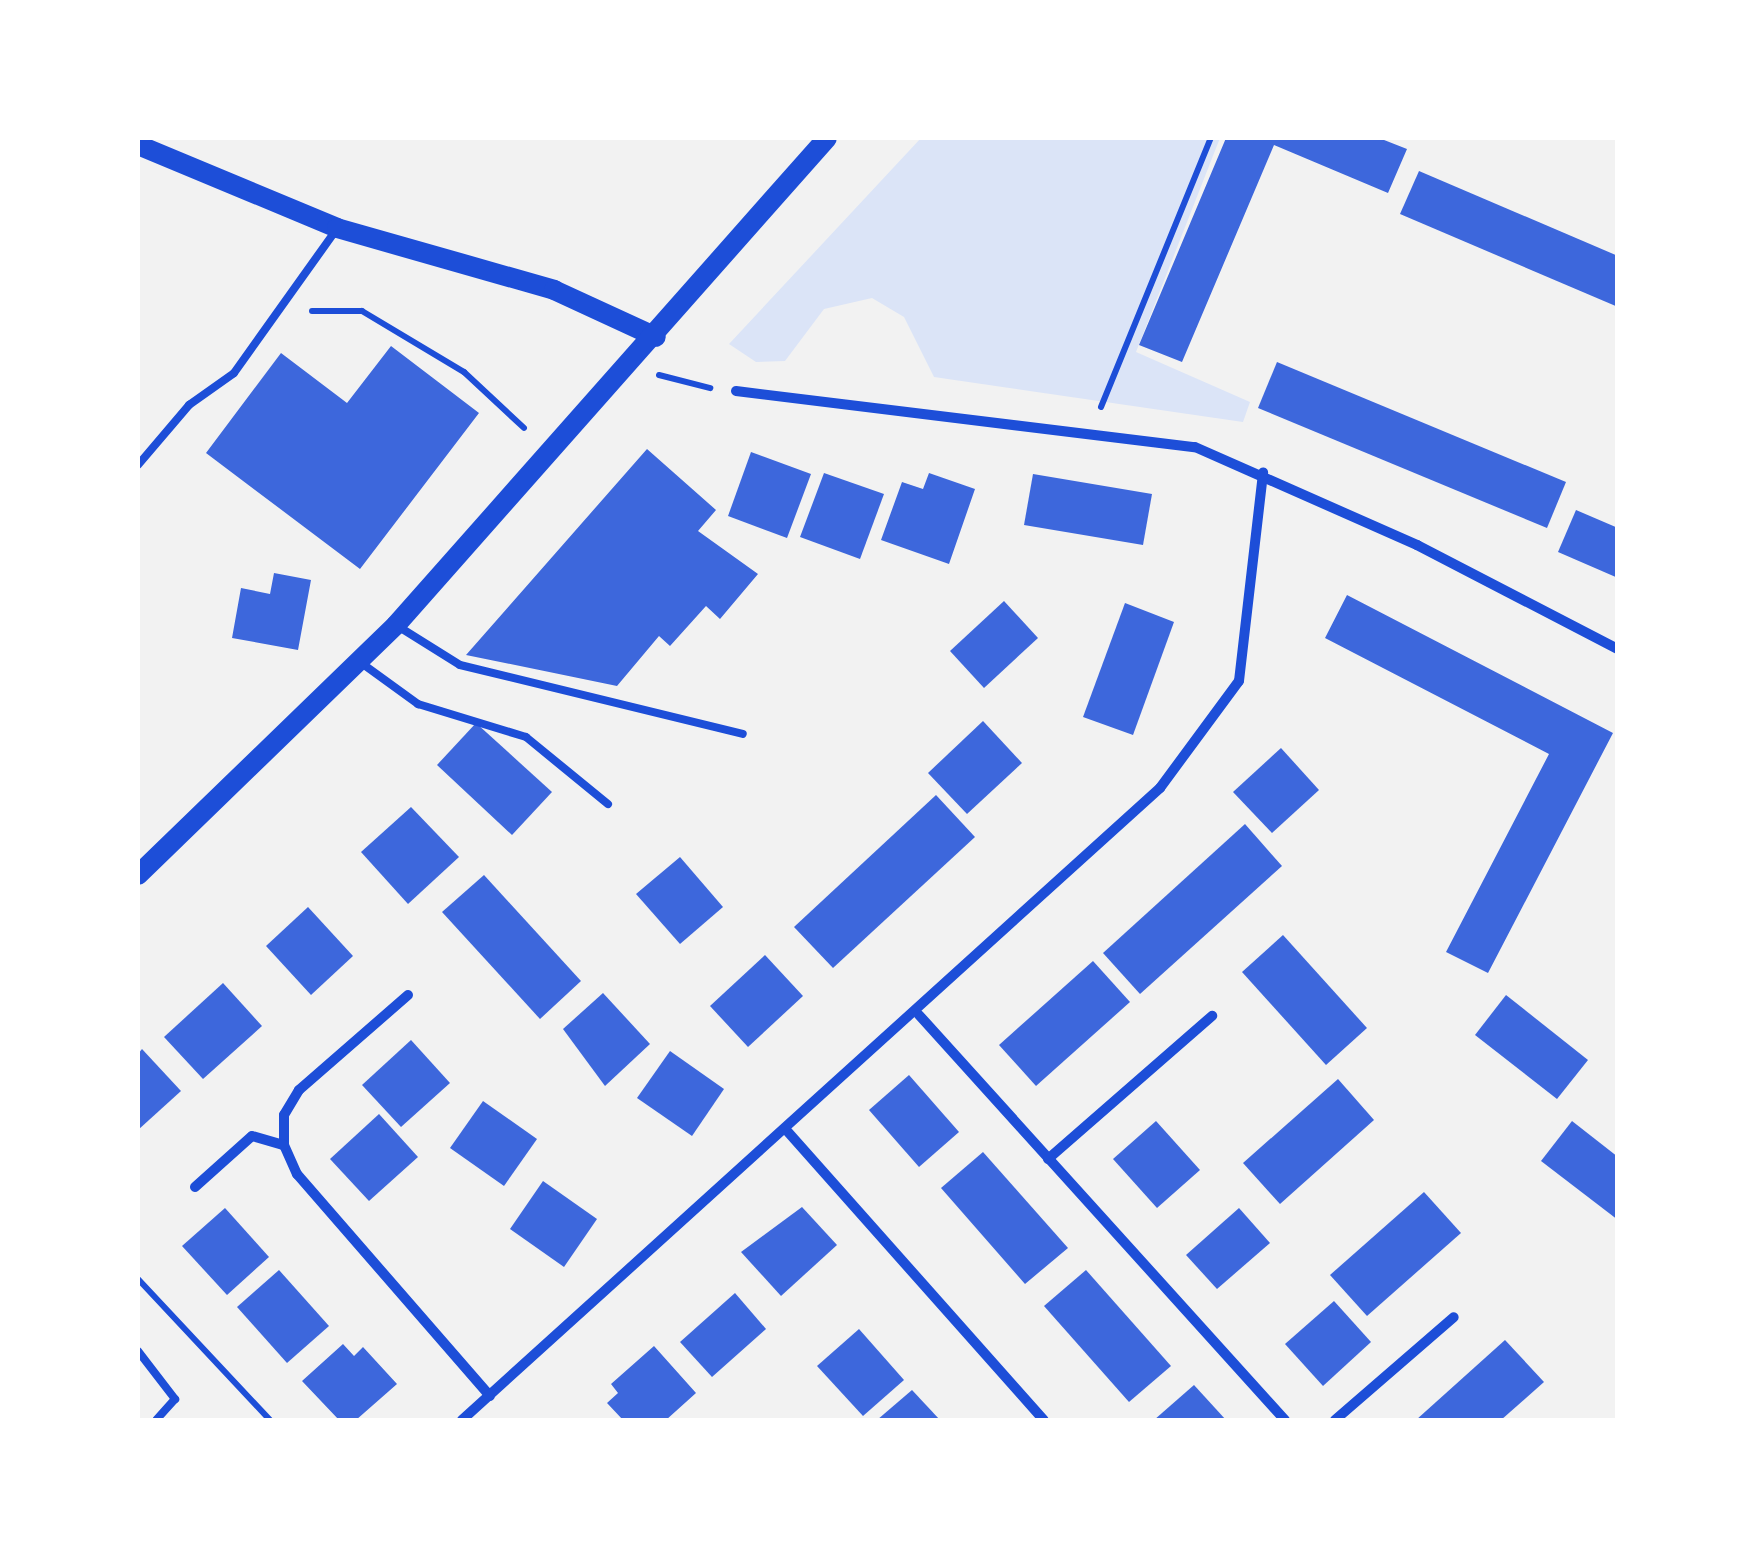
<!DOCTYPE html>
<html>
<head>
<meta charset="utf-8">
<style>
	body { margin:0 }
	#map { position:relative; width:1755px; height:1558px; overflow:hidden; background:#f2f2f2; font-family:"PT Sans",sans-serif }
	div>[style] { position:absolute }
	[style*='--x'] { left:calc(var(--x)*1px); top:calc(var(--y)*1px); width:calc(var(--w)*1px); rotate:calc(var(--a)*1deg) }
	.green>* { inset:0; background:#dbe4f7 }
	.building>* { inset:0; background:#3d67dc }
	.path>* { height:6px; margin:-3px; padding:0 3px; transform-origin:3px; border-radius:3px; background:#1d4ed8 }
	.service>* { height:8px; margin:-4px; padding:0 4px; transform-origin:4px; border-radius:4px; background:#1d4ed8 }
	.minor>* { height:10px; margin:-5px; padding:0 5px; transform-origin:5px; border-radius:5px; background:#1d4ed8 }
	.secondary>* { height:20px; margin:-10px; padding:0 10px; transform-origin:10px; border-radius:10px; background:#1d4ed8 }
	span { translate:-50% -50%; white-space:nowrap; text-align:center; line-height:1.15; -webkit-text-stroke:8px #fff; paint-order:stroke }
	.frame { position:absolute; inset:0; border:140px solid #fff; pointer-events:none }
</style>
</head>
<body>
<div id="map">
	<div class="green">
		<i style="clip-path:polygon(921px 138px,1220px 138px,1136px 352px,1250px 402px,1243px 422px,934px 377px,904px 317px,872px 298px,824px 309px,785px 361px,756px 362px,729px 344px)"></i>
	</div>
	<div class="building">
		<i style="clip-path:polygon(1226px 138px,1379px 138px,1407px 149px,1388px 193px,1274px 145px,1182px 362px,1139px 345px)"></i>
		<i style="clip-path:polygon(1419px 171px,1618px 256px,1618px 307px,1400px 214px)"></i>
		<i style="clip-path:polygon(391px 346px,479px 413px,360px 569px,206px 453px,281px 353px,347px 403px)"></i>
		<i style="clip-path:polygon(1277px 362px,1566px 482px,1547px 528px,1258px 408px)"></i>
		<i style="clip-path:polygon(647px 449px,716px 510px,698px 531px,758px 574px,720px 619px,706px 606px,670px 646px,659px 636px,617px 686px,466px 655px)"></i>
		<i style="clip-path:polygon(751px 452px,811px 474px,787px 538px,728px 516px)"></i>
		<i style="clip-path:polygon(824px 473px,884px 494px,860px 559px,800px 537px)"></i>
		<i style="clip-path:polygon(929px 473px,975px 489px,949px 564px,881px 540px,902px 482px,923px 489px)"></i>
		<i style="clip-path:polygon(1033px 474px,1152px 494px,1143px 545px,1024px 525px)"></i>
		<i style="clip-path:polygon(1576px 510px,1618px 528px,1618px 578px,1558px 552px)"></i>
		<i style="clip-path:polygon(274px 573px,311px 580px,298px 650px,232px 638px,241px 588px,270px 594px)"></i>
		<i style="clip-path:polygon(1347px 595px,1613px 733px,1488px 973px,1446px 952px,1549px 754px,1325px 638px)"></i>
		<i style="clip-path:polygon(1004px 601px,1038px 638px,984px 688px,950px 651px)"></i>
		<i style="clip-path:polygon(1125px 603px,1174px 622px,1133px 735px,1083px 717px)"></i>
		<i style="clip-path:polygon(983px 721px,1022px 763px,967px 814px,928px 773px)"></i>
		<i style="clip-path:polygon(476px 723px,552px 792px,512px 835px,437px 765px)"></i>
		<i style="clip-path:polygon(1281px 748px,1319px 790px,1272px 833px,1233px 792px)"></i>
		<i style="clip-path:polygon(936px 795px,975px 837px,833px 968px,794px 927px)"></i>
		<i style="clip-path:polygon(411px 807px,459px 857px,408px 904px,361px 852px)"></i>
		<i style="clip-path:polygon(1245px 824px,1282px 866px,1140px 994px,1103px 953px)"></i>
		<i style="clip-path:polygon(680px 857px,723px 907px,680px 944px,636px 894px)"></i>
		<i style="clip-path:polygon(484px 875px,581px 981px,540px 1019px,442px 912px)"></i>
		<i style="clip-path:polygon(308px 907px,353px 956px,311px 995px,266px 946px)"></i>
		<i style="clip-path:polygon(1283px 935px,1367px 1028px,1326px 1065px,1242px 972px)"></i>
		<i style="clip-path:polygon(765px 955px,803px 996px,748px 1047px,710px 1006px)"></i>
		<i style="clip-path:polygon(1093px 961px,1130px 1002px,1036px 1086px,999px 1045px)"></i>
		<i style="clip-path:polygon(223px 983px,262px 1026px,203px 1079px,164px 1037px)"></i>
		<i style="clip-path:polygon(603px 993px,650px 1044px,605px 1086px,563px 1029px)"></i>
		<i style="clip-path:polygon(1506px 995px,1588px 1060px,1557px 1099px,1475px 1035px)"></i>
		<i style="clip-path:polygon(411px 1040px,450px 1083px,401px 1127px,362px 1085px)"></i>
		<i style="clip-path:polygon(142px 1049px,181px 1091px,138px 1130px,138px 1054px)"></i>
		<i style="clip-path:polygon(670px 1051px,724px 1089px,692px 1136px,637px 1098px)"></i>
		<i style="clip-path:polygon(909px 1075px,959px 1132px,919px 1167px,869px 1110px)"></i>
		<i style="clip-path:polygon(1338px 1079px,1374px 1120px,1280px 1204px,1243px 1163px)"></i>
		<i style="clip-path:polygon(483px 1101px,537px 1139px,504px 1186px,450px 1148px)"></i>
		<i style="clip-path:polygon(379px 1114px,418px 1157px,369px 1201px,330px 1159px)"></i>
		<i style="clip-path:polygon(1156px 1121px,1200px 1170px,1157px 1208px,1113px 1159px)"></i>
		<i style="clip-path:polygon(1572px 1121px,1618px 1157px,1618px 1220px,1541px 1161px)"></i>
		<i style="clip-path:polygon(983px 1152px,1068px 1248px,1025px 1284px,941px 1188px)"></i>
		<i style="clip-path:polygon(543px 1181px,597px 1219px,564px 1267px,510px 1229px)"></i>
		<i style="clip-path:polygon(1424px 1192px,1461px 1233px,1367px 1316px,1330px 1275px)"></i>
		<i style="clip-path:polygon(802px 1207px,837px 1245px,781px 1296px,741px 1252px)"></i>
		<i style="clip-path:polygon(225px 1208px,269px 1257px,227px 1295px,182px 1246px)"></i>
		<i style="clip-path:polygon(1239px 1208px,1270px 1243px,1217px 1289px,1186px 1255px)"></i>
		<i style="clip-path:polygon(279px 1270px,329px 1326px,287px 1363px,237px 1307px)"></i>
		<i style="clip-path:polygon(1086px 1270px,1171px 1366px,1129px 1402px,1044px 1306px)"></i>
		<i style="clip-path:polygon(735px 1293px,766px 1329px,712px 1377px,680px 1342px)"></i>
		<i style="clip-path:polygon(1334px 1301px,1371px 1342px,1323px 1386px,1285px 1344px)"></i>
		<i style="clip-path:polygon(859px 1329px,904px 1380px,863px 1416px,817px 1366px)"></i>
		<i style="clip-path:polygon(1505px 1340px,1544px 1382px,1501px 1420px,1416px 1420px)"></i>
		<i style="clip-path:polygon(343px 1344px,354px 1356px,363px 1347px,397px 1384px,356px 1420px,339px 1420px,302px 1381px)"></i>
		<i style="clip-path:polygon(654px 1346px,696px 1393px,666px 1420px,623px 1420px,607px 1403px,618px 1393px,611px 1384px)"></i>
		<i style="clip-path:polygon(1194px 1385px,1226px 1420px,1154px 1420px)"></i>
		<i style="clip-path:polygon(912px 1390px,940px 1420px,877px 1420px)"></i>
	</div>
	<div class="path">
		<i style="--x:312;--y:311;--w:50;--a:0"></i>
		<i style="--x:362;--y:311;--w:119;--a:30.9"></i>
		<i style="--x:464;--y:372;--w:82;--a:43"></i>
		<i style="--x:659;--y:375;--w:53;--a:14.3"></i>
		<i style="--x:1101;--y:407;--w:291;--a:-67.8"></i>
		<i style="--x:138;--y:1279;--w:193;--a:46.9"></i>
	</div>
	<div class="service">
		<i style="--x:138;--y:465;--w:79;--a:-49.6"></i>
		<i style="--x:189;--y:405;--w:55;--a:-35.4"></i>
		<i style="--x:234;--y:373;--w:176;--a:-54.5"></i>
		<i style="--x:396;--y:625;--w:75;--a:32"></i>
		<i style="--x:460;--y:665;--w:291;--a:13.7"></i>
		<i style="--x:360;--y:662;--w:72;--a:35.9"></i>
		<i style="--x:418;--y:704;--w:113;--a:17"></i>
		<i style="--x:526;--y:737;--w:106;--a:39.3"></i>
		<i style="--x:138;--y:1351;--w:61;--a:52.4"></i>
		<i style="--x:175;--y:1399;--w:28;--a:132"></i>
	</div>
	<div class="minor">
		<i style="--x:736;--y:391;--w:462;--a:7"></i>
		<i style="--x:1195;--y:447;--w:243;--a:23.8"></i>
		<i style="--x:1417;--y:545;--w:226;--a:27.4"></i>
		<i style="--x:408;--y:995;--w:145;--a:138.9"></i>
		<i style="--x:299;--y:1090;--w:29;--a:121"></i>
		<i style="--x:284;--y:1115;--w:30;--a:90"></i>
		<i style="--x:284;--y:1145;--w:32;--a:66"></i>
		<i style="--x:297;--y:1174;--w:294;--a:49"></i>
		<i style="--x:919;--y:1015;--w:546;--a:47.9"></i>
		<i style="--x:788;--y:1132;--w:385;--a:48.4"></i>
		<i style="--x:1048;--y:1159;--w:218;--a:-41.1"></i>
		<i style="--x:195;--y:1187;--w:76;--a:-41.8"></i>
		<i style="--x:252;--y:1136;--w:33;--a:16"></i>
		<i style="--x:462;--y:1420;--w:942;--a:-42.16"></i>
		<i style="--x:1160;--y:788;--w:133;--a:-53.6"></i>
		<i style="--x:1239;--y:681;--w:210;--a:-83.4"></i>
		<i style="--x:1335;--y:1420;--w:157;--a:-40.9"></i>
	</div>
	<div class="secondary">
		<i style="--x:138;--y:145;--w:216;--a:22.6"></i>
		<i style="--x:337;--y:228;--w:226;--a:15.9"></i>
		<i style="--x:554;--y:290;--w:112;--a:24.7"></i>
		<i style="--x:138;--y:875;--w:359;--a:-44.1"></i>
		<i style="--x:396;--y:625;--w:650;--a:-48.49"></i>
	</div>
	<div class="frame"></div>
</div>
</body>
</html>
